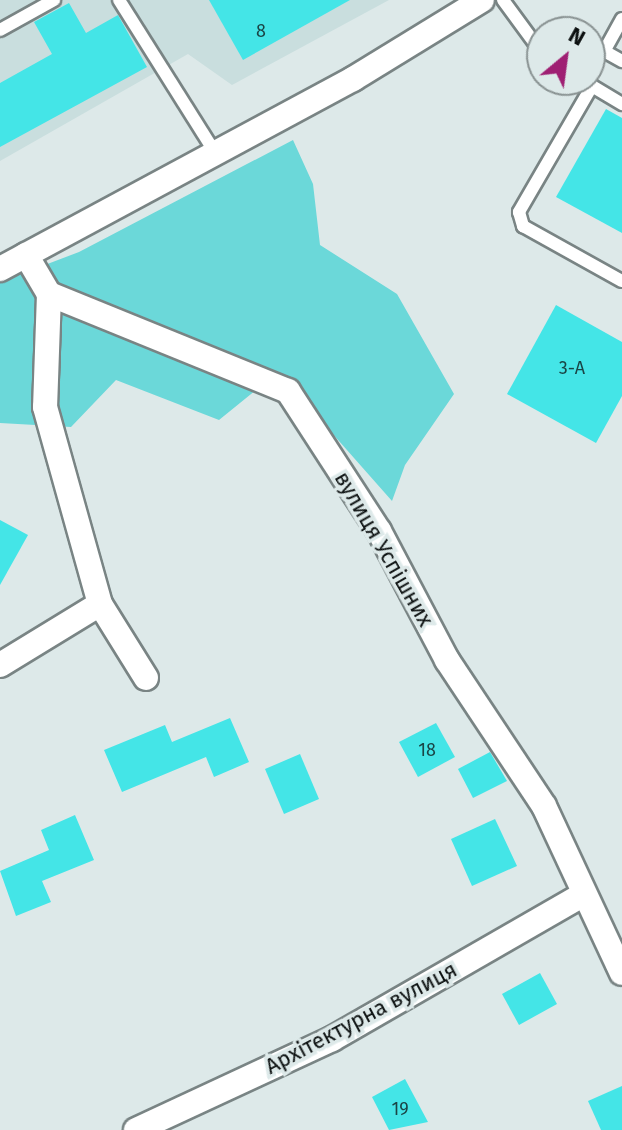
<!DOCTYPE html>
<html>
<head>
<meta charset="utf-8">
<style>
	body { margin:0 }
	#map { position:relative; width:622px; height:1130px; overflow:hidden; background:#dde9e9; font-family:"Fira Sans",sans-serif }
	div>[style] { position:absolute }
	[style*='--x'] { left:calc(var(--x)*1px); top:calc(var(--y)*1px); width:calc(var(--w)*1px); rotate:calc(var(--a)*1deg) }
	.built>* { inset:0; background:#c9dede }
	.green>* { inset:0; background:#6bd8d9 }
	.building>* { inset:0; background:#44e5e7 }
	.roads { filter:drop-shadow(2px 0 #798484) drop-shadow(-2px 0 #798484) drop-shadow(0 2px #798484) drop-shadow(0 -2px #798484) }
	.lane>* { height:12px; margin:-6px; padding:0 6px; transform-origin:6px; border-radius:6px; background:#fff }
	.street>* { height:24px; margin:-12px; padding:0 12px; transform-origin:12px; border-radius:12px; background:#fff }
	span { translate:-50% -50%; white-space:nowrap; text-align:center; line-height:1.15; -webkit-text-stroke:7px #dde9e9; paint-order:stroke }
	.number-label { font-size:18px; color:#1a4546 }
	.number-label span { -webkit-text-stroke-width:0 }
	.street-label { font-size:22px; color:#0c1010 }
	.north { position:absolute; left:526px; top:16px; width:80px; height:80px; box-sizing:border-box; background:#dde9e9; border:2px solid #899292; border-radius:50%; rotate:29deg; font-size:22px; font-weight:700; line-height:32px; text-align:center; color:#0c1010 }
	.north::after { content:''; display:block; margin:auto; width:28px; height:36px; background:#9f1f73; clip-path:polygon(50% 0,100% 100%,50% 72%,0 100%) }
</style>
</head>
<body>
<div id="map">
	<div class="built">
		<i style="clip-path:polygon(0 0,389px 0,232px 85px,188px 54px,0 161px)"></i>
	</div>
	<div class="green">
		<i style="clip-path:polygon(293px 140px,313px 184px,320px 245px,397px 294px,454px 394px,405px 465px,392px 501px,278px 372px,219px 420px,116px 380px,71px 427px,0 423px,0 282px,79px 252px)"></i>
	</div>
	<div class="building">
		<i style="clip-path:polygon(209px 0,350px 0,243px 60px)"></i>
		<i style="clip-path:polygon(69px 3px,86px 33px,118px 15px,147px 67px,0 147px,0 83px,52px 54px,34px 22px)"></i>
		<i style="clip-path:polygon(606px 109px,622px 118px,622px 233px,556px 197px)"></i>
		<i style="clip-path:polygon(556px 305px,622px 342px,622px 396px,596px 443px,507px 394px)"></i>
		<i style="clip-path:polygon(0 520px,28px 535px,0 585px)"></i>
		<i style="clip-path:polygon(230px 718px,249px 762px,214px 777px,206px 757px,122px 792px,104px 750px,165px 725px,172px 742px)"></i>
		<i style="clip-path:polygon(436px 723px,455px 757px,418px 777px,399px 742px)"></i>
		<i style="clip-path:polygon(490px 752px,507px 781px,473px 798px,458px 769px)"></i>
		<i style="clip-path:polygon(300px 754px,319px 799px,284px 814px,265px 769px)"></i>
		<i style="clip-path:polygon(75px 815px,94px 860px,42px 881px,51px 902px,16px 916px,0 871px,49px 850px,41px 830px)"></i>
		<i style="clip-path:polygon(495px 819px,517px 866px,472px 886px,451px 839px)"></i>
		<i style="clip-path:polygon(540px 973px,557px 1004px,519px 1025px,502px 994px)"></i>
		<i style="clip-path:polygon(405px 1079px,428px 1122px,389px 1130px,372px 1097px)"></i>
		<i style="clip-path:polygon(622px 1086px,622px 1130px,601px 1130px,588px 1101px)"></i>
	</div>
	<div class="roads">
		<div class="lane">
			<i style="--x:119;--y:0;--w:176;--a:57.8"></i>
			<i style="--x:503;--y:0;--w:66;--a:53.7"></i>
			<i style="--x:622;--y:19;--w:37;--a:119"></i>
			<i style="--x:604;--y:51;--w:21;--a:29"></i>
			<i style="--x:0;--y:30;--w:62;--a:-29.1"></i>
			<i style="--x:582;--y:80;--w:47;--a:31"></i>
			<i style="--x:592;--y:86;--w:146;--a:120.1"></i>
			<i style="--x:519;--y:212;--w:15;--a:74"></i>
			<i style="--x:523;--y:226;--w:113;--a:29.1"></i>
		</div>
		<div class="street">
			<i style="--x:26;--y:255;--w:45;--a:59.5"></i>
			<i style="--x:49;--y:294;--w:258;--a:22.1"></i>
			<i style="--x:288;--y:391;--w:167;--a:57"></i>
			<i style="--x:379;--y:531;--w:146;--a:62.2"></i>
			<i style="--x:447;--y:660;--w:175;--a:56.4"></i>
			<i style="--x:544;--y:806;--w:184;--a:65"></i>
			<i style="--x:0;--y:269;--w:401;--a:-28.3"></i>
			<i style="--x:353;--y:79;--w:151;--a:-31.5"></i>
			<i style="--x:49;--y:294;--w:113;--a:92"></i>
			<i style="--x:45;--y:407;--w:205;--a:74.4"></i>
			<i style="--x:100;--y:604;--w:87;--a:58.1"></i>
			<i style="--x:0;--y:665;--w:117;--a:-31.4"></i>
			<i style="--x:136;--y:1130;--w:216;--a:-24.9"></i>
			<i style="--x:332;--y:1039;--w:287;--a:-29.9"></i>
		</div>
	</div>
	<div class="number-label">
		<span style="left:261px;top:31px">8</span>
		<span style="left:572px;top:368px">3-A</span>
		<span style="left:427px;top:750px">18</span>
		<span style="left:400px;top:1109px">19</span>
	</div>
	<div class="street-label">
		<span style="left:384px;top:549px;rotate:60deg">вулиця Успішних</span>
		<span style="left:361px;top:1018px;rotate:-28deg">Архітектурна вулиця</span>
	</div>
	<div class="north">N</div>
</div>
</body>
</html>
